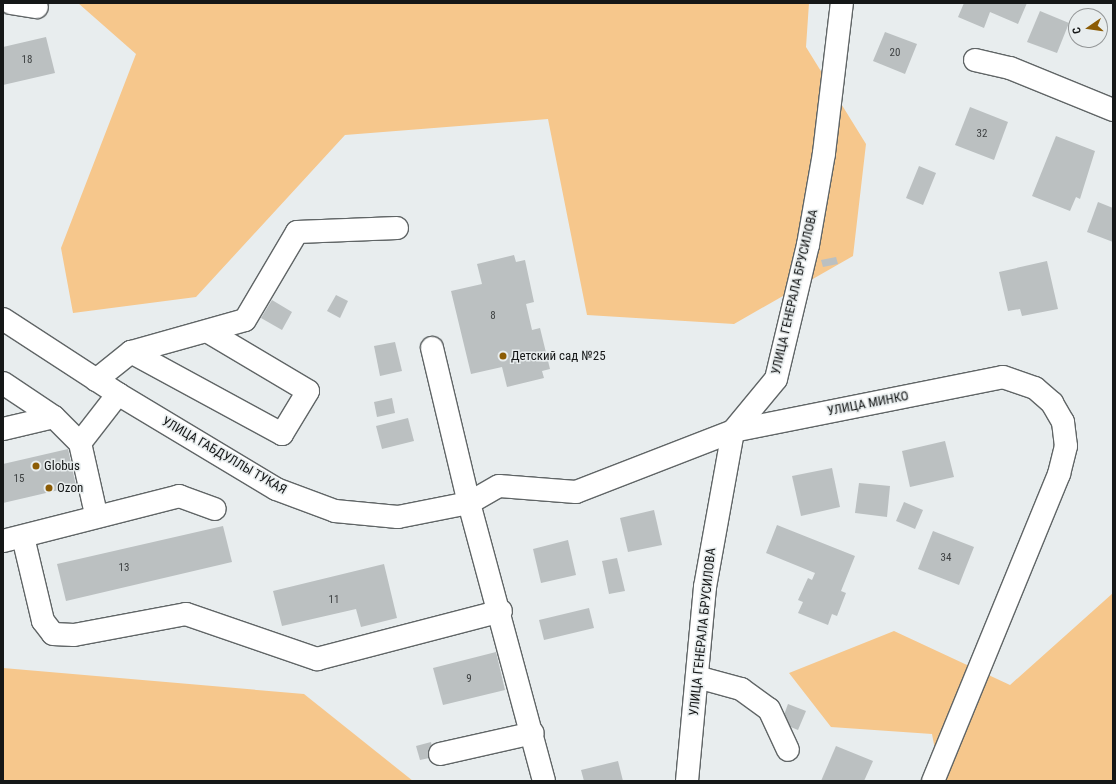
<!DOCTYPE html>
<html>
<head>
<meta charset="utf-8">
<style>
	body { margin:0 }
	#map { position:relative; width:1116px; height:784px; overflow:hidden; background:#e8edee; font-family:"Roboto Condensed",sans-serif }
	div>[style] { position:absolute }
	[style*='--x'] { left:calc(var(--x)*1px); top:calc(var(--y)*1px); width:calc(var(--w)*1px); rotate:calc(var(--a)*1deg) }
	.green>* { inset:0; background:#f6c78c }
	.building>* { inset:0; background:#bbc0c1 }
	.roads { filter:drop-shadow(1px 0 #606566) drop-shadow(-1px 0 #606566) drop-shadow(0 1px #606566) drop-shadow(0 -1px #606566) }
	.minor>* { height:22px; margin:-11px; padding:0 11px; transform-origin:11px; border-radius:11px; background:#fff }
	.dots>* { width:11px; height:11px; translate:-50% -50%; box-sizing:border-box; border:2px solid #e8edee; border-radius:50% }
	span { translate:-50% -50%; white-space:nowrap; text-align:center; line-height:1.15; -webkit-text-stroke:3px #e8edee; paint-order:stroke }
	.number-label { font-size:11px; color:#3e4142 }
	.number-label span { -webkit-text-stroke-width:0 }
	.street-label { font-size:13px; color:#151717 }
	.poi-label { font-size:13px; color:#151717 }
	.left { translate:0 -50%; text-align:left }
	.frame { position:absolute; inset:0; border:4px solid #151717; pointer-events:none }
	.north { position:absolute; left:1068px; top:8px; width:40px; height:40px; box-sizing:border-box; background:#e8edee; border:1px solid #949798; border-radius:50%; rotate:257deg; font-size:11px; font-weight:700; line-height:16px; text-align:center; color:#151717 }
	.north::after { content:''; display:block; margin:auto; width:14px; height:18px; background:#8c5c05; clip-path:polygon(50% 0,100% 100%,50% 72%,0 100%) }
</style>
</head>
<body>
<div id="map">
	<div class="green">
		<i style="clip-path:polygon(78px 3px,809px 3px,806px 47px,866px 144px,853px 256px,734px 324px,587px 315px,548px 119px,345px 135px,196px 297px,73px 313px,61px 248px,136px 54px)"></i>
		<i style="clip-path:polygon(1113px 593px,1113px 781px,941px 781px,932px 734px,831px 727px,789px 673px,894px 631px,1010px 685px)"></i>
		<i style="clip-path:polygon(3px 668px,304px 694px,413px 781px,3px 781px)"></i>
	</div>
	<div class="building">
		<i style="clip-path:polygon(964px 3px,1027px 3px,1018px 24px,990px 12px,984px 28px,958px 17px)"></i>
		<i style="clip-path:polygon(1040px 11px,1069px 23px,1057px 53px,1027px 42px)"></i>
		<i style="clip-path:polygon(885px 32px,917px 44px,905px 74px,873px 61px)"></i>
		<i style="clip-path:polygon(46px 37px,55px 73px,3px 85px,3px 47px)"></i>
		<i style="clip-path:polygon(970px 107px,1008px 122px,994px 160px,955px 145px)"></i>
		<i style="clip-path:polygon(1056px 136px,1095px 151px,1080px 199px,1076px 197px,1070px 211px,1032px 196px)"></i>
		<i style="clip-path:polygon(919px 166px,936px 173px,923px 205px,906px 198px)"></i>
		<i style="clip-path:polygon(1098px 202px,1113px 208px,1113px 242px,1087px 232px)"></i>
		<i style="clip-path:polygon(514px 255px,516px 262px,525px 260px,534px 302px,526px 304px,532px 330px,540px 328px,550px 369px,542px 371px,544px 378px,507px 387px,502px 367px,471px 374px,451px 291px,482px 284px,477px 264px)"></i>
		<i style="clip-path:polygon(836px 257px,838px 264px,823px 267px,821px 260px)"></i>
		<i style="clip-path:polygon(1047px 261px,1058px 309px,1022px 316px,1020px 309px,1008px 311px,999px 272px)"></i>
		<i style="clip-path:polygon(336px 295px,348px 301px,340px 318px,327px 311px)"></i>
		<i style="clip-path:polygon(272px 300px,292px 312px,282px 330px,261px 318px)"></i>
		<i style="clip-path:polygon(395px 342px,402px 371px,380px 376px,374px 346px)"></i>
		<i style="clip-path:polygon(392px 398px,395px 413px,377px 417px,374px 402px)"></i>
		<i style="clip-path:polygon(408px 418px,414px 441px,382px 449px,376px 426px)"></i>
		<i style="clip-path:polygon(945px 441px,954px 477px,910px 487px,902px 451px)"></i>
		<i style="clip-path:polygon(68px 449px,76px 486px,3px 503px,3px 464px)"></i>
		<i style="clip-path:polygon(832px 468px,840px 507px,801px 516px,792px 476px)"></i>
		<i style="clip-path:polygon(859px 483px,890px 486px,887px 517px,855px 513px)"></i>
		<i style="clip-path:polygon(904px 502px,923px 510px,915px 529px,896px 521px)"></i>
		<i style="clip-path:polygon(654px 510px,662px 545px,628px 552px,620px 518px)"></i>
		<i style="clip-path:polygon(777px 525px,855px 556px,841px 591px,846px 593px,837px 616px,832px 614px,828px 625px,798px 613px,803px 602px,798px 600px,808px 578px,812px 580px,815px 573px,766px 553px)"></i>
		<i style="clip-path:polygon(223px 526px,232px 562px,66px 601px,57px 564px)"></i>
		<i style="clip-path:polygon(933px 531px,974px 547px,959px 585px,918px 569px)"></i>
		<i style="clip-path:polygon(568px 540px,576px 575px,541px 583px,533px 549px)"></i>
		<i style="clip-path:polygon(617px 558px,625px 591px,609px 594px,602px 561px)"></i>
		<i style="clip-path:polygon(384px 564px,397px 618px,361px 627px,356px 609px,282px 626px,273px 591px)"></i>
		<i style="clip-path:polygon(589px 608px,594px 628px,544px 640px,539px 620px)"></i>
		<i style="clip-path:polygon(496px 652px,505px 690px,443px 705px,433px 668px)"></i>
		<i style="clip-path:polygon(788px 704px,806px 711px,798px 730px,781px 723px)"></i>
		<i style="clip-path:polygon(431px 742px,434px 757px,420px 760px,416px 746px)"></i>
		<i style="clip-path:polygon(836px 746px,873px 761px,864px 781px,821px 781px)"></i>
		<i style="clip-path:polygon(618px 761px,623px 781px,584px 781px,581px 770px)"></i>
	</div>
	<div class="roads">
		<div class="minor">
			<i style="--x:11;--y:3;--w:26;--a:9"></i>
			<i style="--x:975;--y:60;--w:36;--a:13"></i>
			<i style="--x:1010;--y:68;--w:111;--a:22.2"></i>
			<i style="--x:3;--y:319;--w:137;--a:33.1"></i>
			<i style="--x:118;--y:394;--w:184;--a:31"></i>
			<i style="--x:276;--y:489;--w:63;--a:20.4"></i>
			<i style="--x:335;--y:511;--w:63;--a:5.4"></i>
			<i style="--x:398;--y:517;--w:72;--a:-11.2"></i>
			<i style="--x:469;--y:503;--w:34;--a:-30"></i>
			<i style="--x:499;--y:486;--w:77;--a:4.5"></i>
			<i style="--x:576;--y:492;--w:168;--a:-21.2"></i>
			<i style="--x:733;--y:431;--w:275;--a:-11.3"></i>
			<i style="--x:1003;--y:377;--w:34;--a:19"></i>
			<i style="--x:1035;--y:388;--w:23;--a:41"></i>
			<i style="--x:1052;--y:403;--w:22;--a:60"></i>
			<i style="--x:1063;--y:422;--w:24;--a:83"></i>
			<i style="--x:1066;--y:446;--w:29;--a:104"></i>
			<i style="--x:1059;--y:474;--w:332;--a:112.3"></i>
			<i style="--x:432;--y:348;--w:159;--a:76.6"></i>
			<i style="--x:469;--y:503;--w:288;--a:74.9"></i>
			<i style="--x:131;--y:352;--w:172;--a:28.5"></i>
			<i style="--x:282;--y:434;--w:50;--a:-58.8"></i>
			<i style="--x:308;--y:391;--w:117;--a:-149.3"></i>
			<i style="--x:96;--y:380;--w:45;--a:-38.7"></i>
			<i style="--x:131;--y:352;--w:118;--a:-15.7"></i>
			<i style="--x:245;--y:320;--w:102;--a:-59.4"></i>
			<i style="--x:297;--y:232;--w:100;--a:-2.3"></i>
			<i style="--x:3;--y:383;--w:61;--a:33.7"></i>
			<i style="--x:54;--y:417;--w:37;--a:45"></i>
			<i style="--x:80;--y:443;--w:73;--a:77.3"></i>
			<i style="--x:3;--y:429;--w:52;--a:-13.2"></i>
			<i style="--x:80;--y:443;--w:62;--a:-52.2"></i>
			<i style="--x:23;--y:537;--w:86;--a:76.6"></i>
			<i style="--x:43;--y:621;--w:16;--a:52"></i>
			<i style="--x:53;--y:634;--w:21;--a:3"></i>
			<i style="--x:74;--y:635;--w:114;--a:-10.6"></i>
			<i style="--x:186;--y:614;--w:139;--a:19"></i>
			<i style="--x:317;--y:659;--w:190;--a:-14.6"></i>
			<i style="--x:3;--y:541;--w:182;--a:-14.3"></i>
			<i style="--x:179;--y:496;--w:38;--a:20"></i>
			<i style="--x:697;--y:677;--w:46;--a:15.3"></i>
			<i style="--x:741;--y:689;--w:34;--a:36"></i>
			<i style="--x:769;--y:709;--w:45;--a:65.1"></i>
			<i style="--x:440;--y:754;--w:95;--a:-12.7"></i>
			<i style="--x:687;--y:781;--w:195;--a:-84.7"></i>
			<i style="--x:705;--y:587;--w:158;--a:-79.8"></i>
			<i style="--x:733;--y:431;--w:67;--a:-50.4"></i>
			<i style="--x:776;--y:379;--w:138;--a:-76.6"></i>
			<i style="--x:808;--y:245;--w:93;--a:-80.1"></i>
			<i style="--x:824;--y:153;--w:151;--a:-83.2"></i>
		</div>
	</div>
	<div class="dots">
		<i style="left:503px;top:356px;background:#8c5c05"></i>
		<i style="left:36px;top:466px;background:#8c5c05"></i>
		<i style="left:49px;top:488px;background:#8c5c05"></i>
	</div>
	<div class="number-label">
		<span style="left:895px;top:53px">20</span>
		<span style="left:27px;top:60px">18</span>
		<span style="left:982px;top:134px">32</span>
		<span style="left:493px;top:316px">8</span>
		<span style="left:19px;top:479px">15</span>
		<span style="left:946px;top:558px">34</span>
		<span style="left:124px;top:568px">13</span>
		<span style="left:334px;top:600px">11</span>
		<span style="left:469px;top:679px">9</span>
	</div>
	<div class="street-label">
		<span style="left:795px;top:292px;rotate:-77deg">УЛИЦА ГЕНЕРАЛА БРУСИЛОВА</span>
		<span style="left:868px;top:404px;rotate:-11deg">УЛИЦА МИНКО</span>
		<span style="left:224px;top:456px;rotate:30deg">УЛИЦА ГАБДУЛЛЫ ТУКАЯ</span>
		<span style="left:703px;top:632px;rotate:-84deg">УЛИЦА ГЕНЕРАЛА БРУСИЛОВА</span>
	</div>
	<div class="poi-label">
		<span class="left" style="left:511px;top:356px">Детский сад №25</span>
		<span class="left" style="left:44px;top:466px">Globus</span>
		<span class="left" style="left:57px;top:488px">Ozon</span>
	</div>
	<div class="frame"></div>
	<div class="north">С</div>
</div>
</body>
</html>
